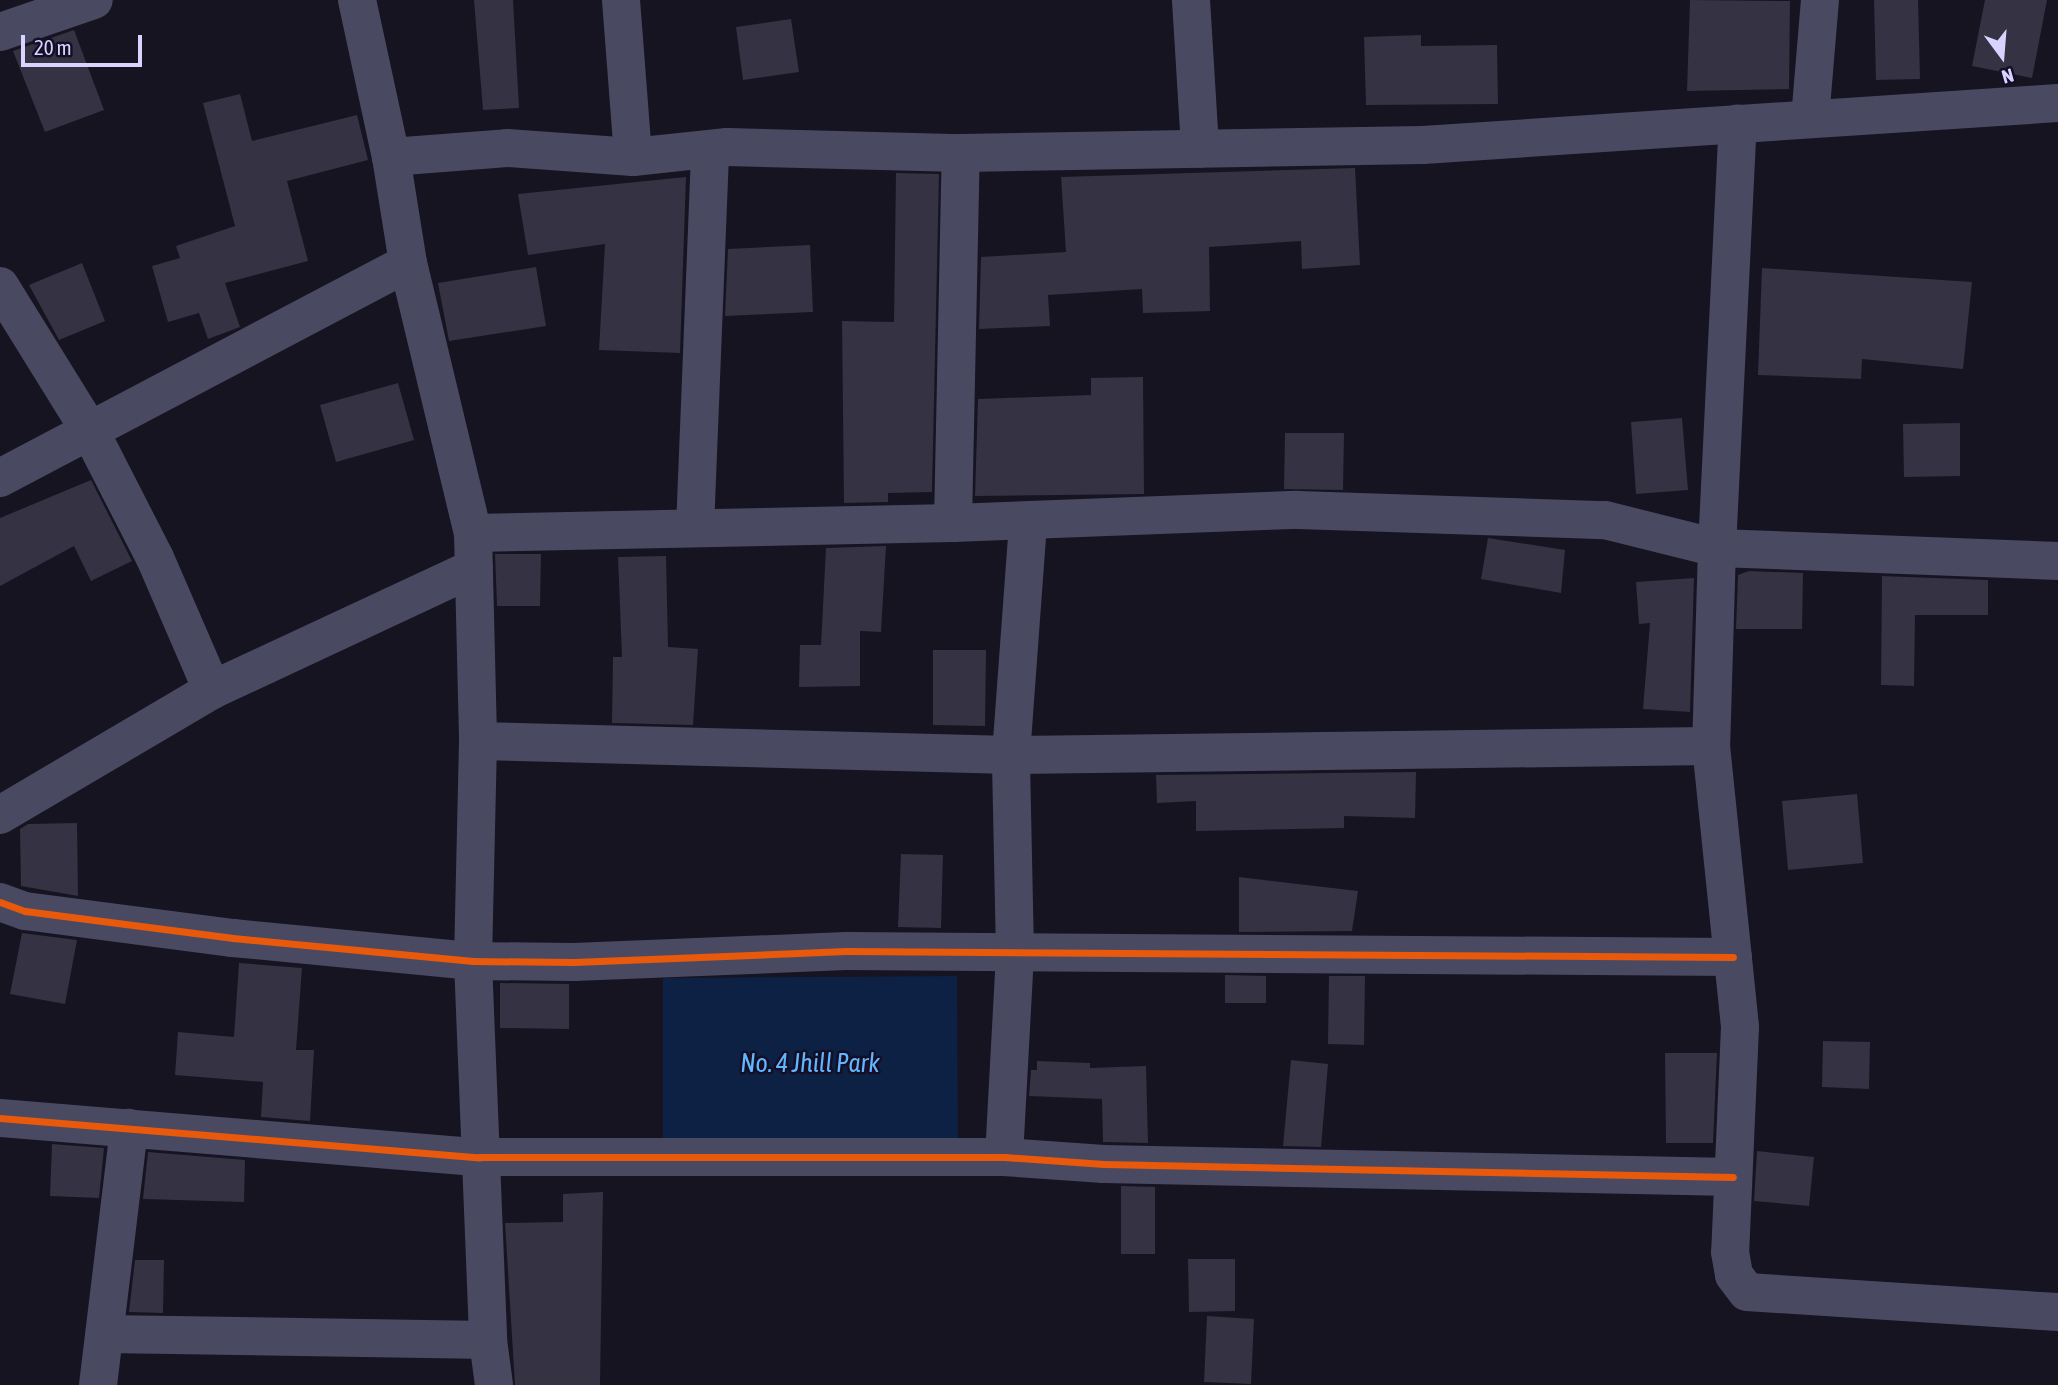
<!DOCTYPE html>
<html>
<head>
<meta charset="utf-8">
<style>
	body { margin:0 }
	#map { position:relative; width:2058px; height:1385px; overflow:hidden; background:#161421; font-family:"Asap Condensed",sans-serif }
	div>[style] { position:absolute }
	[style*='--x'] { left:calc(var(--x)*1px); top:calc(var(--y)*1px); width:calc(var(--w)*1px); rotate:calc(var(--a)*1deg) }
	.water>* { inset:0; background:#0d2144 }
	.building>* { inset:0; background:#343243 }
	.minor>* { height:38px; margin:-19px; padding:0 19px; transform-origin:19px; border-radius:19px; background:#4a4962 }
	.tertiary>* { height:38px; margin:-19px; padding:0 19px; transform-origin:19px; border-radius:19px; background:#4a4962 }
	.cycleway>* { height:7px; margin:-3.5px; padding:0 3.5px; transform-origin:3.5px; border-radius:3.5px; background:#e8590c }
	span { translate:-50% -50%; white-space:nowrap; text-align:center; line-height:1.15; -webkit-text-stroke:5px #130f26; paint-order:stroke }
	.water-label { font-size:26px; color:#62b6ff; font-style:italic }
	.north { position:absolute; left:1967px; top:21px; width:70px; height:70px; -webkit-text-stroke:5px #130f26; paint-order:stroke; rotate:164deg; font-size:19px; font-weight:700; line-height:28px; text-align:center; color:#d9d4ff }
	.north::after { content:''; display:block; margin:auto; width:24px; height:32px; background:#d9d4ff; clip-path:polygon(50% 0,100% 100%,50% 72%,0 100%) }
	.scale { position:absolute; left:21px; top:35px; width:121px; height:32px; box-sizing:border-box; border:4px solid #d9d4ff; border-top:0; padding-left:9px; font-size:21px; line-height:24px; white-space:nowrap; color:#d9d4ff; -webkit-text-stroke:5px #130f26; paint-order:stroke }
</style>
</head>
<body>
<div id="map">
	<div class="water">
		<i style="clip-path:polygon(957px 976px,958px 1150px,663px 1152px,663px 978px)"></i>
	</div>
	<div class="building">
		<i style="clip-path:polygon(474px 0,513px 0,519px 108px,483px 110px)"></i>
		<i style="clip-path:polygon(1690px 0,1790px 1px,1789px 89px,1687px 91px)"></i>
		<i style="clip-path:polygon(1874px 0,1918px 0,1920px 79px,1876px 80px)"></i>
		<i style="clip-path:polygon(1985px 0,2047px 0,2032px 78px,1972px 66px)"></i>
		<i style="clip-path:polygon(791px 19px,799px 72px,743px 80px,736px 27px)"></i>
		<i style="clip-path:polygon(74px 30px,104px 110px,45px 132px,13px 51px)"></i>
		<i style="clip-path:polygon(1421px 35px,1421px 46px,1497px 45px,1498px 104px,1366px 105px,1364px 37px)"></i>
		<i style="clip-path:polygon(240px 94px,252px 141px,357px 115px,368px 160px,287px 181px,308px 261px,225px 283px,240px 327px,208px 339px,199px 313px,168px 322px,152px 266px,180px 258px,176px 246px,235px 226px,203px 103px)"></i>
		<i style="clip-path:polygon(1355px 168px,1360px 265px,1302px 269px,1301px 241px,1209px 247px,1210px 311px,1143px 313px,1142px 289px,1048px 295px,1050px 326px,979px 329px,981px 257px,1066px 252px,1061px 177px)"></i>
		<i style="clip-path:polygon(896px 173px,939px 174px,932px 492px,888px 493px,888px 502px,844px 503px,842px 321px,894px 322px)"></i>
		<i style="clip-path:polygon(686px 177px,680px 353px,599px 350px,605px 244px,528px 255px,518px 194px)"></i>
		<i style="clip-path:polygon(810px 245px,813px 312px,725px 316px,728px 249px)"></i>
		<i style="clip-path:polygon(82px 263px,105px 321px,59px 340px,29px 285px)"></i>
		<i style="clip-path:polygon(536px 267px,546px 326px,449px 341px,438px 283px)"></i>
		<i style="clip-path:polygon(1762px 268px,1972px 282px,1963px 369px,1862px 359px,1861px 379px,1758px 375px)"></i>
		<i style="clip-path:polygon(1143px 377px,1144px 494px,975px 496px,978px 399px,1091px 395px,1091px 378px)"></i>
		<i style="clip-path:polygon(398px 383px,414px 440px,336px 462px,320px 405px)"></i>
		<i style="clip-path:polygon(1682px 418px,1688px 490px,1636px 494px,1631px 422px)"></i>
		<i style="clip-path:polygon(1960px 423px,1960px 476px,1904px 477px,1903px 424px)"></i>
		<i style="clip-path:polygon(1285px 433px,1344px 433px,1343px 490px,1284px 489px)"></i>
		<i style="clip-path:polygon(91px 480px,132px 561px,91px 581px,74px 546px,0 586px,0 518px)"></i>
		<i style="clip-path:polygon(1488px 538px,1565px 550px,1561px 593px,1481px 579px)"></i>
		<i style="clip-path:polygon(886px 546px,881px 632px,860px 631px,860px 686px,799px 687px,800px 645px,821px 645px,826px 548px)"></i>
		<i style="clip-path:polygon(495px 554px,541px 554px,540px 606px,497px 606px)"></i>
		<i style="clip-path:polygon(666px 556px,668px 647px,698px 649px,693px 725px,612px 723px,613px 657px,622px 657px,618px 557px)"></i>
		<i style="clip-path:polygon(1749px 571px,1803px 573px,1802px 629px,1736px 629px,1738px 575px)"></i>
		<i style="clip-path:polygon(1882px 576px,1988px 580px,1988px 615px,1915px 615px,1914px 686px,1881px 685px)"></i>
		<i style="clip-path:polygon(1694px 578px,1690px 712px,1643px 709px,1650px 623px,1639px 624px,1636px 582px)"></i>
		<i style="clip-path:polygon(933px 650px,986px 650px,985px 726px,933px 725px)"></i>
		<i style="clip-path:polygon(1416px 772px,1415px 818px,1344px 816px,1344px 828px,1196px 831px,1196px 801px,1157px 803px,1156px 775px)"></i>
		<i style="clip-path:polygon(1857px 794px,1863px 863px,1788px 870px,1782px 801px)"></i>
		<i style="clip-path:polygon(77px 823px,78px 896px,21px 886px,20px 829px,28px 824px)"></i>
		<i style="clip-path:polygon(901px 854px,943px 855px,941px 928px,898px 927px)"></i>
		<i style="clip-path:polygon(1239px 877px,1358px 891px,1352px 931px,1239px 932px)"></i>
		<i style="clip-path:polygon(22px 933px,77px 940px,65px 1004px,10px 994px)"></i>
		<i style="clip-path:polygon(239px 963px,302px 968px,296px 1050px,314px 1050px,310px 1121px,261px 1117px,263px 1082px,175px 1075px,178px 1032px,234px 1037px)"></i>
		<i style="clip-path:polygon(1225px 975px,1266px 976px,1266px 1003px,1225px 1003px)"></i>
		<i style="clip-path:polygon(1329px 976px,1365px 976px,1364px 1045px,1328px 1044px)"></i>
		<i style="clip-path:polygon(500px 983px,569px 984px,569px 1029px,500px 1028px)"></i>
		<i style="clip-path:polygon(1823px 1041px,1870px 1042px,1869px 1089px,1822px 1087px)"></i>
		<i style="clip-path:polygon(1665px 1053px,1717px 1053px,1713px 1143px,1666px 1143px)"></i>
		<i style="clip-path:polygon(1291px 1060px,1328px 1064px,1321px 1147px,1283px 1146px)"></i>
		<i style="clip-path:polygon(1037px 1061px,1090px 1063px,1090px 1068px,1146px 1066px,1148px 1143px,1103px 1142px,1102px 1099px,1029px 1096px,1031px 1070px,1037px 1070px)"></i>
		<i style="clip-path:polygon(52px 1144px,104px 1148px,99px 1198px,50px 1196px)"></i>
		<i style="clip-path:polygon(1757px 1151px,1814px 1157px,1809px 1206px,1754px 1201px)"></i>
		<i style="clip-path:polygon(148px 1152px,245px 1160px,244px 1202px,143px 1199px)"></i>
		<i style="clip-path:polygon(1121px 1186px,1155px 1187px,1155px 1254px,1121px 1254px)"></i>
		<i style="clip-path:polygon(603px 1192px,600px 1385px,515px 1385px,505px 1223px,563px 1222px,563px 1194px)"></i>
		<i style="clip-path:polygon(1188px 1259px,1235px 1259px,1235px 1311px,1189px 1312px)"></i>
		<i style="clip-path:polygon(135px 1260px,164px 1260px,163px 1313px,129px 1312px)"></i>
		<i style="clip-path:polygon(1207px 1316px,1254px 1319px,1251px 1384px,1204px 1382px)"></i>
	</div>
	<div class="minor">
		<i style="--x:621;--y:0;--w:157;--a:85.6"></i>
		<i style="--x:1191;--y:0;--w:149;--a:86.5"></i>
		<i style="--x:1810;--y:119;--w:119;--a:-85.2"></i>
		<i style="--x:391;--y:157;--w:116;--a:-4.4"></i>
		<i style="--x:507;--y:148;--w:126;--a:4.1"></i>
		<i style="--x:633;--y:157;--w:95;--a:-6.1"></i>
		<i style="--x:727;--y:147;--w:234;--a:1.5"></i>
		<i style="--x:961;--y:153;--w:462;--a:-1"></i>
		<i style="--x:1423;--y:145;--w:636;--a:-3.78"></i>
		<i style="--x:0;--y:286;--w:173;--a:58.2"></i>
		<i style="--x:91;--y:433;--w:140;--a:62.9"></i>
		<i style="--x:155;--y:558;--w:144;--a:66.6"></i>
		<i style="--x:0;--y:478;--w:461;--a:-27.8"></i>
		<i style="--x:953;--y:523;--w:370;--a:-88.8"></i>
		<i style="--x:695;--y:528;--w:379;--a:-87.7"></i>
		<i style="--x:473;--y:533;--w:480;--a:-1.2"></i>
		<i style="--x:953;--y:523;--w:345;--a:-2.2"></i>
		<i style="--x:1298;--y:510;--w:307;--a:1.9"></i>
		<i style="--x:1605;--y:520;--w:115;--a:14"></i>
		<i style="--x:1717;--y:548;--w:425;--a:-87.2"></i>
		<i style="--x:2058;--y:561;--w:341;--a:-177.8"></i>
		<i style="--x:1717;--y:548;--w:198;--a:91.7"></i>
		<i style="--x:1711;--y:746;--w:282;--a:84.1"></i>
		<i style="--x:1740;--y:1027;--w:225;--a:92.5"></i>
		<i style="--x:1730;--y:1252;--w:23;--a:80"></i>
		<i style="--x:1734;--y:1275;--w:21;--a:53"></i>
		<i style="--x:1747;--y:1292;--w:312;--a:3.7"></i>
		<i style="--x:478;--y:741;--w:533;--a:1.5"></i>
		<i style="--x:1011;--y:755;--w:700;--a:-0.74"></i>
		<i style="--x:0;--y:815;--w:246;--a:-30.5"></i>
		<i style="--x:212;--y:690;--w:289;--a:-25"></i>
		<i style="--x:0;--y:902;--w:27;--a:20"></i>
		<i style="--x:25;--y:911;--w:210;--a:7.4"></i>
		<i style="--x:233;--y:938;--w:241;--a:5.5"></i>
		<i style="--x:473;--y:961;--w:101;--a:0.6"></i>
		<i style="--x:574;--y:962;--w:272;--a:-2.3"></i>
		<i style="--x:846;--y:951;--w:887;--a:0.39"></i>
		<i style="--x:0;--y:1118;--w:481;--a:4.7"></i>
		<i style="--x:479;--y:1157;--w:525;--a:0"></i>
		<i style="--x:1004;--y:1157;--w:100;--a:4"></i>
		<i style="--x:1104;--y:1164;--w:629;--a:1.18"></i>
		<i style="--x:1004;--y:1157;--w:204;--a:-86.9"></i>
		<i style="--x:1015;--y:953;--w:198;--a:-91.2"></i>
		<i style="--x:1011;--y:755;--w:235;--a:-85.8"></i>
		<i style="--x:105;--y:1334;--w:383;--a:0.9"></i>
		<i style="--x:98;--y:1385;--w:259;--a:-83.1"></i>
	</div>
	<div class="tertiary">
		<i style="--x:357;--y:0;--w:161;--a:77.8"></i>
		<i style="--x:391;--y:157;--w:107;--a:80.9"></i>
		<i style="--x:408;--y:263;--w:278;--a:76.5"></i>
		<i style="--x:473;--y:533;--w:208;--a:88.6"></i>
		<i style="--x:478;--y:741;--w:220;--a:91.3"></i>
		<i style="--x:473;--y:961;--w:379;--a:87.7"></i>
		<i style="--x:488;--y:1340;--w:45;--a:82.4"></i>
		<i style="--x:0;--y:32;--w:99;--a:-18.8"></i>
	</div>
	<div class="cycleway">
		<i style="--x:0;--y:902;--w:27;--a:20"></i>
		<i style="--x:25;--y:911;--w:210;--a:7.4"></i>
		<i style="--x:233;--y:938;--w:241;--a:5.5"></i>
		<i style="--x:473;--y:961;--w:101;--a:0.6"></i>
		<i style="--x:574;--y:962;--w:272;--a:-2.3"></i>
		<i style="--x:846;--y:951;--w:887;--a:0.39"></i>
		<i style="--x:0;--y:1118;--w:481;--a:4.7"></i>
		<i style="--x:479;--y:1157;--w:525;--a:0"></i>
		<i style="--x:1004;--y:1157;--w:100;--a:4"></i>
		<i style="--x:1104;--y:1164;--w:629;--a:1.18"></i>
	</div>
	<div class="water-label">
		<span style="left:810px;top:1064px">No. 4 Jhill Park</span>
	</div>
	<div class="north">N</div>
	<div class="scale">20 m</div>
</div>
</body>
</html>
